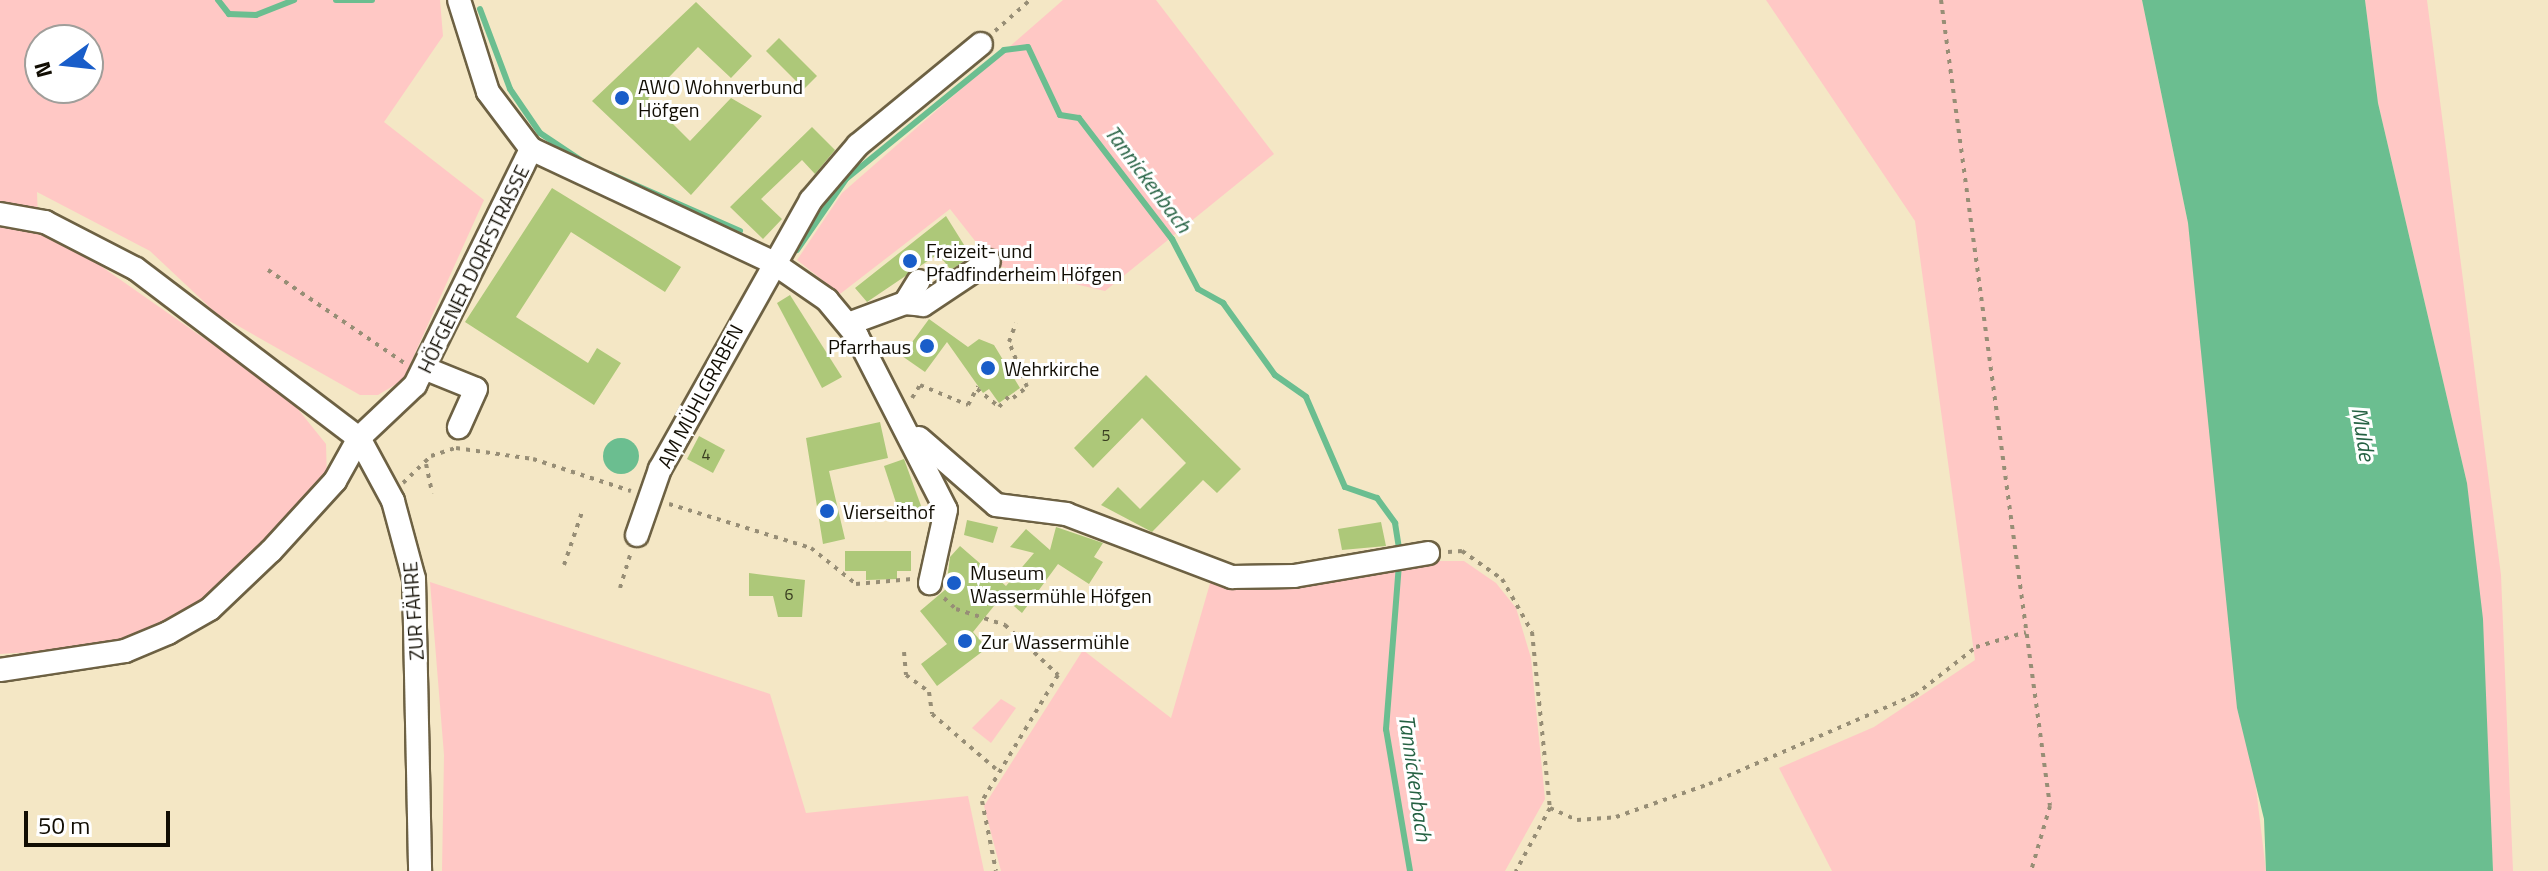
<!DOCTYPE html>
<html>
<head>
<meta charset="utf-8">
<style>
	body { margin:0 }
	#map { position:relative; width:2548px; height:871px; overflow:hidden; background:#f4e7c5; font-family:"Titillium Web",sans-serif }
	div>[style] { position:absolute }
	[style*='--x'] { left:calc(var(--x)*1px); top:calc(var(--y)*1px); width:calc(var(--w)*1px); rotate:calc(var(--a)*1deg) }
	.green>* { inset:0; background:#ffc8c5 }
	.water>* { inset:0; background:#6bbe90 }
	.round { border-radius:50% }
	.stream>* { height:6px; margin:-3px; padding:0 3px; transform-origin:3px; border-radius:3px; background:#6bbe90 }
	.building>* { inset:0; background:#adc879 }
	.path>* { height:4px; margin-top:-2px; transform-origin:0; background:repeating-linear-gradient(90deg,#978e76 0 4px,transparent 0 10px) }
	.roads { filter:drop-shadow(2px 0 #6d6143) drop-shadow(-2px 0 #6d6143) drop-shadow(0 2px #6d6143) drop-shadow(0 -2px #6d6143) }
	.minor>* { height:22px; margin:-11px; padding:0 11px; transform-origin:11px; border-radius:11px; background:#fff }
	.dots>* { width:22px; height:22px; translate:-50% -50%; box-sizing:border-box; border:4px solid #fff; border-radius:50% }
	span { translate:-50% -50%; white-space:nowrap; text-align:center; line-height:1.15; -webkit-text-stroke:6px #fff; paint-order:stroke }
	.number-label { font-size:16px; color:#383c20 }
	.number-label span { -webkit-text-stroke-width:0 }
	.poi-label { font-size:20px; color:#110d03 }
	.left { translate:0 -50%; text-align:left }
	.right { translate:-100% -50%; text-align:right }
	.street-label { font-size:20px; color:#110d03 }
	.water-label { font-size:22px; color:#246142; font-style:italic }
	.north { position:absolute; left:24px; top:24px; width:80px; height:80px; box-sizing:border-box; background:#fff; border:2px solid #a09e9a; border-radius:50%; rotate:255deg; font-size:22px; font-weight:700; line-height:32px; text-align:center; color:#110d03 }
	.north::after { content:''; display:block; margin:auto; width:28px; height:36px; background:#195dc9; clip-path:polygon(50% 0,100% 100%,50% 72%,0 100%) }
	.scale { position:absolute; left:24px; top:811px; width:146px; height:36px; box-sizing:border-box; border:4px solid #110d03; border-top:0; padding-left:10px; font-size:24px; line-height:28px; white-space:nowrap; color:#110d03; -webkit-text-stroke:6px #fff; paint-order:stroke }
</style>
</head>
<body>
<div id="map">
	<div class="green">
		<i style="clip-path:polygon(evenodd,0 0,440px 0,443px 36px,384px 122px,484px 200px,403px 380px,378px 395px,360px 395px,217px 314px,150px 251px,37px 192px,38px 222px,289px 398px,326px 444px,327px 481px,206px 610px,123px 646px,0 654px,0 0,40px 40px,88px 40px,88px 88px,40px 88px,40px 40px)"></i>
		<i style="clip-path:polygon(1063px 0,1156px 0,1274px 154px,1105px 291px,994px 265px,950px 209px,840px 294px,797px 260px,842px 193px)"></i>
		<i style="clip-path:polygon(1766px 0,2142px 0,2188px 223px,2266px 871px,1832px 871px,1779px 768px,1874px 727px,1975px 660px,1915px 221px)"></i>
		<i style="clip-path:polygon(2365px 0,2427px 0,2501px 575px,2513px 871px,2493px 871px,2467px 483px,2378px 103px)"></i>
		<i style="clip-path:polygon(1420px 561px,1464px 561px,1496px 583px,1516px 608px,1531px 658px,1545px 799px,1505px 871px,1001px 871px,984px 806px,1083px 650px,1171px 718px,1211px 580px,1317px 584px)"></i>
		<i style="clip-path:polygon(430px 582px,770px 694px,806px 813px,968px 796px,984px 871px,442px 871px,444px 755px)"></i>
		<i style="clip-path:polygon(1001px 699px,1016px 708px,991px 743px,972px 728px)"></i>
	</div>
	<div class="water">
		<i style="clip-path:polygon(2142px 0,2365px 0,2378px 103px,2467px 483px,2483px 619px,2493px 871px,2266px 871px,2264px 819px,2237px 708px,2188px 223px)"></i>
		<i class="round" style="left:603px;top:438px;width:36px;height:36px"></i>
	</div>
	<div class="stream">
		<i style="--x:218;--y:0;--w:18;--a:52"></i>
		<i style="--x:229;--y:14;--w:27;--a:2"></i>
		<i style="--x:256;--y:15;--w:41;--a:-21.5"></i>
		<i style="--x:336;--y:0;--w:36;--a:0"></i>
		<i style="--x:480;--y:9;--w:85;--a:69.4"></i>
		<i style="--x:510;--y:89;--w:53;--a:55.7"></i>
		<i style="--x:540;--y:133;--w:54;--a:33.7"></i>
		<i style="--x:610;--y:174;--w:142;--a:23.7"></i>
		<i style="--x:797;--y:250;--w:86;--a:-55.4"></i>
		<i style="--x:846;--y:179;--w:204;--a:-39.2"></i>
		<i style="--x:1004;--y:50;--w:24;--a:-7"></i>
		<i style="--x:1028;--y:47;--w:75;--a:64.8"></i>
		<i style="--x:1060;--y:115;--w:19;--a:9"></i>
		<i style="--x:1079;--y:118;--w:153;--a:52.5"></i>
		<i style="--x:1172;--y:239;--w:56;--a:62.5"></i>
		<i style="--x:1198;--y:289;--w:29;--a:29"></i>
		<i style="--x:1223;--y:303;--w:89;--a:54.2"></i>
		<i style="--x:1275;--y:375;--w:38;--a:35"></i>
		<i style="--x:1306;--y:397;--w:98;--a:66.6"></i>
		<i style="--x:1345;--y:487;--w:34;--a:19"></i>
		<i style="--x:1377;--y:498;--w:31;--a:54"></i>
		<i style="--x:1395;--y:523;--w:30;--a:81"></i>
		<i style="--x:1399;--y:564;--w:166;--a:94.5"></i>
		<i style="--x:1386;--y:729;--w:144;--a:80.4"></i>
	</div>
	<div class="building">
		<i style="clip-path:polygon(696px 2px,752px 56px,731px 78px,698px 47px,648px 99px,690px 141px,731px 98px,762px 116px,691px 195px,592px 101px)"></i>
		<i style="clip-path:polygon(779px 38px,817px 76px,804px 89px,766px 51px)"></i>
		<i style="clip-path:polygon(812px 127px,835px 150px,815px 174px,802px 160px,761px 199px,782px 219px,763px 239px,730px 207px)"></i>
		<i style="clip-path:polygon(552px 188px,681px 267px,665px 292px,571px 232px,516px 317px,588px 363px,597px 348px,621px 363px,594px 405px,465px 322px)"></i>
		<i style="clip-path:polygon(946px 216px,971px 256px,951px 270px,938px 254px,867px 302px,855px 288px)"></i>
		<i style="clip-path:polygon(790px 295px,842px 377px,822px 388px,777px 303px)"></i>
		<i style="clip-path:polygon(929px 319px,968px 347px,979px 339px,994px 345px,1020px 388px,999px 403px,989px 389px,983px 393px,947px 342px,925px 372px,902px 356px)"></i>
		<i style="clip-path:polygon(1146px 375px,1241px 469px,1217px 493px,1203px 480px,1152px 532px,1101px 505px,1118px 487px,1140px 509px,1186px 463px,1142px 418px,1093px 468px,1074px 448px)"></i>
		<i style="clip-path:polygon(880px 422px,888px 458px,829px 471px,845px 539px,823px 544px,806px 438px)"></i>
		<i style="clip-path:polygon(699px 436px,725px 450px,713px 473px,687px 459px)"></i>
		<i style="clip-path:polygon(904px 459px,924px 514px,902px 521px,884px 466px)"></i>
		<i style="clip-path:polygon(967px 520px,998px 527px,993px 543px,964px 535px)"></i>
		<i style="clip-path:polygon(1381px 522px,1386px 546px,1342px 550px,1338px 529px)"></i>
		<i style="clip-path:polygon(1056px 527px,1103px 543px,1094px 557px,1103px 562px,1089px 584px,1058px 564px,1022px 613px,1002px 596px,973px 632px,987px 648px,937px 686px,921px 664px,947px 644px,920px 611px,946px 589px,950px 557px,960px 546px,1006px 586px,1034px 553px,1010px 547px,1026px 529px,1050px 550px)"></i>
		<i style="clip-path:polygon(845px 551px,911px 551px,911px 571px,897px 571px,897px 579px,866px 580px,866px 571px,845px 571px)"></i>
		<i style="clip-path:polygon(749px 573px,805px 580px,802px 617px,778px 617px,773px 596px,749px 596px)"></i>
	</div>
	<div class="path">
		<i style="--x:1941;--y:0;--w:813;--a:82.3"></i>
		<i style="--x:2050;--y:806;--w:68;--a:106.3"></i>
		<i style="--x:995;--y:31;--w:47;--a:-41.5"></i>
		<i style="--x:268;--y:270;--w:167;--a:34.3"></i>
		<i style="--x:977;--y:389;--w:28;--a:39"></i>
		<i style="--x:999;--y:407;--w:16;--a:-47"></i>
		<i style="--x:912;--y:398;--w:15;--a:-58"></i>
		<i style="--x:920;--y:385;--w:52;--a:22.6"></i>
		<i style="--x:968;--y:405;--w:21;--a:-62"></i>
		<i style="--x:1013;--y:398;--w:18;--a:-38"></i>
		<i style="--x:1027;--y:387;--w:48;--a:-111.8"></i>
		<i style="--x:1009;--y:342;--w:20;--a:-70"></i>
		<i style="--x:426;--y:464;--w:30;--a:78"></i>
		<i style="--x:403;--y:483;--w:39;--a:-44"></i>
		<i style="--x:431;--y:456;--w:26;--a:-18"></i>
		<i style="--x:456;--y:448;--w:78;--a:8.1"></i>
		<i style="--x:533;--y:459;--w:103;--a:18.1"></i>
		<i style="--x:669;--y:504;--w:149;--a:17.2"></i>
		<i style="--x:811;--y:548;--w:58;--a:38.7"></i>
		<i style="--x:856;--y:584;--w:56;--a:-5.1"></i>
		<i style="--x:1448;--y:552;--w:14;--a:-4"></i>
		<i style="--x:1462;--y:551;--w:49;--a:35"></i>
		<i style="--x:1502;--y:579;--w:61;--a:60.5"></i>
		<i style="--x:1532;--y:632;--w:177;--a:84.2"></i>
		<i style="--x:1550;--y:808;--w:72;--a:118.4"></i>
		<i style="--x:564;--y:565;--w:56;--a:-71.2"></i>
		<i style="--x:620;--y:588;--w:37;--a:-73"></i>
		<i style="--x:944;--y:598;--w:16;--a:43"></i>
		<i style="--x:956;--y:609;--w:52;--a:18.1"></i>
		<i style="--x:1005;--y:625;--w:73;--a:43.3"></i>
		<i style="--x:1058;--y:675;--w:147;--a:121.1"></i>
		<i style="--x:982;--y:801;--w:71;--a:78.7"></i>
		<i style="--x:904;--y:652;--w:23;--a:85"></i>
		<i style="--x:906;--y:675;--w:29;--a:36"></i>
		<i style="--x:929;--y:692;--w:22;--a:82"></i>
		<i style="--x:932;--y:714;--w:84;--a:40.7"></i>
		<i style="--x:1550;--y:808;--w:30;--a:24"></i>
		<i style="--x:1577;--y:820;--w:39;--a:-4"></i>
		<i style="--x:1616;--y:817;--w:99;--a:-19.5"></i>
		<i style="--x:1709;--y:784;--w:224;--a:-23.4"></i>
		<i style="--x:1915;--y:695;--w:78;--a:-38.2"></i>
		<i style="--x:1976;--y:647;--w:52;--a:-16.7"></i>
	</div>
	<div class="roads">
		<div class="minor">
			<i style="--x:459;--y:0;--w:96;--a:72.5"></i>
			<i style="--x:488;--y:92;--w:71;--a:53"></i>
			<i style="--x:531;--y:149;--w:266;--a:25.1"></i>
			<i style="--x:772;--y:262;--w:67;--a:34.6"></i>
			<i style="--x:827;--y:300;--w:47;--a:50.2"></i>
			<i style="--x:857;--y:336;--w:195;--a:62.9"></i>
			<i style="--x:946;--y:510;--w:75;--a:102.4"></i>
			<i style="--x:0;--y:214;--w:46;--a:10.1"></i>
			<i style="--x:45;--y:222;--w:102;--a:27.3"></i>
			<i style="--x:136;--y:269;--w:280;--a:37.2"></i>
			<i style="--x:359;--y:438;--w:72;--a:61.6"></i>
			<i style="--x:393;--y:501;--w:81;--a:74.9"></i>
			<i style="--x:414;--y:579;--w:292;--a:88.8"></i>
			<i style="--x:905;--y:303;--w:26;--a:-58"></i>
			<i style="--x:848;--y:324;--w:61;--a:-20.2"></i>
			<i style="--x:905;--y:303;--w:18;--a:6"></i>
			<i style="--x:923;--y:305;--w:79;--a:-33.7"></i>
			<i style="--x:424;--y:368;--w:56;--a:22"></i>
			<i style="--x:476;--y:389;--w:42;--a:114.1"></i>
			<i style="--x:919;--y:438;--w:102;--a:41"></i>
			<i style="--x:996;--y:505;--w:71;--a:7.3"></i>
			<i style="--x:1066;--y:514;--w:178;--a:20.8"></i>
			<i style="--x:1232;--y:577;--w:62;--a:-0.9"></i>
			<i style="--x:1294;--y:576;--w:136;--a:-9.7"></i>
			<i style="--x:637;--y:535;--w:70;--a:-70.8"></i>
			<i style="--x:660;--y:469;--w:308;--a:-60.7"></i>
			<i style="--x:811;--y:200;--w:72;--a:-49.5"></i>
			<i style="--x:858;--y:145;--w:159;--a:-39.4"></i>
			<i style="--x:0;--y:670;--w:126;--a:-8.6"></i>
			<i style="--x:125;--y:651;--w:47;--a:-22.7"></i>
			<i style="--x:168;--y:633;--w:48;--a:-29.7"></i>
			<i style="--x:210;--y:609;--w:84;--a:-43.6"></i>
			<i style="--x:271;--y:551;--w:95;--a:-47.6"></i>
			<i style="--x:335;--y:481;--w:49;--a:-60.8"></i>
			<i style="--x:359;--y:438;--w:77;--a:-43.4"></i>
			<i style="--x:415;--y:385;--w:263;--a:-63.8"></i>
		</div>
	</div>
	<div class="dots">
		<i style="left:622px;top:98px;background:#195dc9"></i>
		<i style="left:910px;top:261px;background:#195dc9"></i>
		<i style="left:927px;top:346px;background:#195dc9"></i>
		<i style="left:988px;top:368px;background:#195dc9"></i>
		<i style="left:827px;top:511px;background:#195dc9"></i>
		<i style="left:954px;top:583px;background:#195dc9"></i>
		<i style="left:965px;top:641px;background:#195dc9"></i>
	</div>
	<div class="number-label">
		<span style="left:1106px;top:435px">5</span>
		<span style="left:706px;top:454px">4</span>
		<span style="left:789px;top:594px">6</span>
	</div>
	<div class="poi-label">
		<span class="left" style="left:638px;top:98px">AWO Wohnverbund<br>Höfgen</span>
		<span class="left" style="left:926px;top:262px">Freizeit- und<br>Pfadfinderheim Höfgen</span>
		<span class="right" style="left:911px;top:346px">Pfarrhaus</span>
		<span class="left" style="left:1004px;top:368px">Wehrkirche</span>
		<span class="left" style="left:843px;top:511px">Vierseithof</span>
		<span class="left" style="left:970px;top:584px">Museum<br>Wassermühle Höfgen</span>
		<span class="left" style="left:981px;top:641px">Zur Wassermühle</span>
	</div>
	<div class="street-label">
		<span style="left:473px;top:269px;rotate:-64deg">HÖFGENER DORFSTRASSE</span>
		<span style="left:700px;top:396px;rotate:-62deg">AM MÜHLGRABEN</span>
		<span style="left:413px;top:611px;rotate:-94deg">ZUR FÄHRE</span>
	</div>
	<div class="water-label">
		<span style="left:1148px;top:179px;rotate:53deg">Tannickenbach</span>
		<span style="left:2363px;top:434px;rotate:81deg">Mulde</span>
		<span style="left:1415px;top:778px;rotate:82deg">Tannickenbach</span>
	</div>
	<div class="north">N</div>
	<div class="scale">50 m</div>
</div>
</body>
</html>
